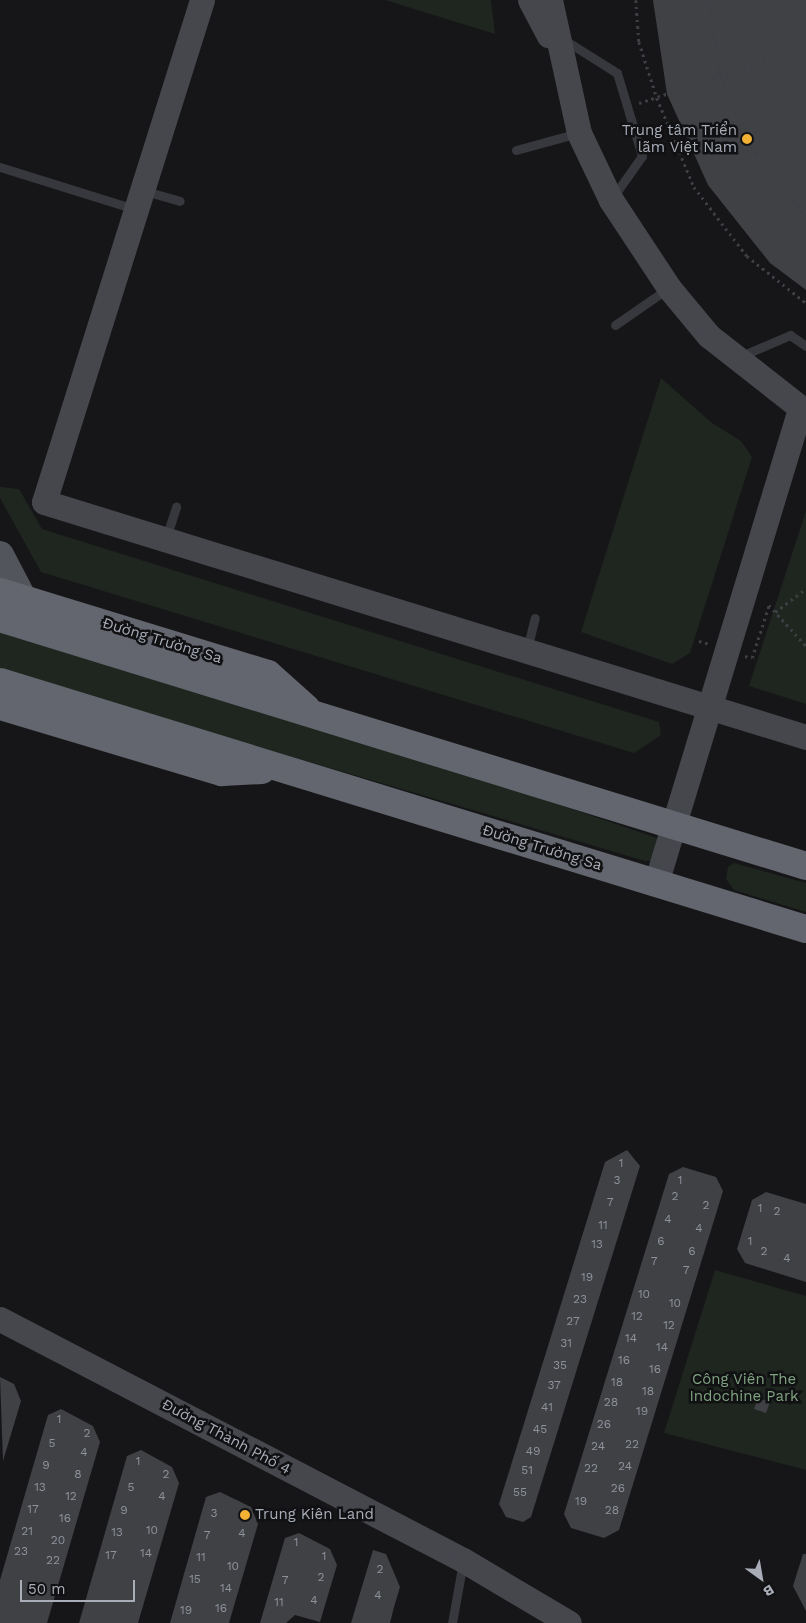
<!DOCTYPE html>
<html>
<head>
<meta charset="utf-8">
<style>
	body { margin:0 }
	#map { position:relative; width:806px; height:1623px; overflow:hidden; background:#161618; font-family:"Work Sans",sans-serif }
	div>[style] { position:absolute }
	[style*='--x'] { left:calc(var(--x)*1px); top:calc(var(--y)*1px); width:calc(var(--w)*1px); rotate:calc(var(--a)*1deg) }
	.green>* { inset:0; background:#1e261f }
	.building>* { inset:0; background:#404145 }
	.path>* { height:2.5px; margin-top:-1.25px; transform-origin:0; background:repeating-linear-gradient(90deg,#3d3f44 0 2.5px,transparent 0 6.5px) }
	.lane>* { height:9px; margin:-4.5px; padding:0 4.5px; transform-origin:4.5px; border-radius:4.5px; background:#37383d }
	.secondary>* { height:25px; margin:-12.5px; padding:0 12.5px; transform-origin:12.5px; border-radius:12.5px; background:#45474d }
	.primary>* { height:28px; margin:-14px; padding:0 14px; transform-origin:14px; border-radius:14px; background:#53555c }
	.highway>* { height:28px; margin:-14px; padding:0 14px; transform-origin:14px; border-radius:14px; background:#63666e }
	.dots>* { width:14px; height:14px; translate:-50% -50%; box-sizing:border-box; border:2px solid #111113; border-radius:50% }
	span { translate:-50% -50%; white-space:nowrap; text-align:center; line-height:1.15; -webkit-text-stroke:5px #111113; paint-order:stroke }
	.number-label { font-size:12px; color:#8e929b }
	.number-label span { -webkit-text-stroke-width:0 }
	.poi-label { font-size:15px; color:#a8adb8 }
	.right { translate:-100% -50%; text-align:right }
	.left { translate:0 -50%; text-align:left }
	.street-label { font-size:15px; color:#a8adb8 }
	.park-label { font-size:15px; color:#7fa381 }
	.north { position:absolute; left:736px; top:1553px; width:50px; height:50px; -webkit-text-stroke:4px #111113; paint-order:stroke; rotate:148deg; font-size:14px; font-weight:700; line-height:20px; text-align:center; color:#a8adb8 }
	.north::after { content:''; display:block; margin:auto; width:18px; height:22px; background:#a8adb8; clip-path:polygon(50% 0,100% 100%,50% 72%,0 100%) }
	.scale { position:absolute; left:20px; top:1580px; width:115px; height:22px; box-sizing:border-box; border:2px solid #a8adb8; border-top:0; padding-left:6px; font-size:15px; line-height:18px; white-space:nowrap; color:#a8adb8; -webkit-text-stroke:4px #111113; paint-order:stroke }
</style>
</head>
<body>
<div id="map">
	<div class="green">
		<i style="clip-path:polygon(385px 0,491px 0,495px 34px)"></i>
		<i style="clip-path:polygon(661px 378px,712px 423px,741px 441px,752px 457px,690px 653px,672px 664px,581px 632px)"></i>
		<i style="clip-path:polygon(0 487px,19px 489px,42px 529px,659px 722px,661px 735px,634px 753px,41px 572px,0 498px)"></i>
		<i style="clip-path:polygon(806px 511px,806px 704px,749px 686px)"></i>
		<i style="clip-path:polygon(0 629px,516px 790px,660px 839px,651px 861px,645px 861px,73px 692px,0 669px)"></i>
		<i style="clip-path:polygon(734px 863px,806px 883px,806px 912px,734px 890px,726px 879px,728px 867px)"></i>
		<i style="clip-path:polygon(715px 1270px,806px 1296px,806px 1470px,664px 1433px)"></i>
	</div>
	<div class="building">
		<i style="clip-path:polygon(653px 0,806px 0,806px 290px,770px 263px,708px 185px,667px 94px)"></i>
		<i style="clip-path:polygon(627px 1150px,640px 1166px,531px 1517px,523px 1522px,506px 1517px,499px 1504px,605px 1162px)"></i>
		<i style="clip-path:polygon(683px 1167px,716px 1177px,723px 1191px,619px 1530px,604px 1538px,571px 1528px,564px 1514px,669px 1174px)"></i>
		<i style="clip-path:polygon(766px 1192px,806px 1204px,806px 1282px,745px 1263px,737px 1249px,752px 1200px)"></i>
		<i style="clip-path:polygon(0 1377px,14px 1384px,21px 1401px,3px 1461px)"></i>
		<i style="clip-path:polygon(758px 1398px,770px 1402px,766px 1413px,754px 1409px)"></i>
		<i style="clip-path:polygon(61px 1409px,93px 1426px,100px 1442px,47px 1623px,0 1623px,0 1580px,48px 1415px)"></i>
		<i style="clip-path:polygon(141px 1450px,172px 1467px,179px 1483px,138px 1623px,79px 1623px,127px 1456px)"></i>
		<i style="clip-path:polygon(220px 1492px,251px 1507px,258px 1524px,229px 1623px,170px 1623px,206px 1497px)"></i>
		<i style="clip-path:polygon(299px 1533px,330px 1549px,337px 1565px,320px 1622px,295px 1615px,286px 1623px,260px 1623px,285px 1538px)"></i>
		<i style="clip-path:polygon(373px 1550px,386px 1554px,400px 1587px,394px 1607px,390px 1623px,351px 1623px)"></i>
		<i style="clip-path:polygon(803px 1554px,806px 1554px,806px 1611px,793px 1586px)"></i>
	</div>
	<div class="path">
		<i style="--x:636;--y:0;--w:42;--a:85.9"></i>
		<i style="--x:639;--y:42;--w:59;--a:72.2"></i>
		<i style="--x:657;--y:98;--w:96;--a:67.4"></i>
		<i style="--x:694;--y:187;--w:87;--a:52.5"></i>
		<i style="--x:747;--y:256;--w:75;--a:38.5"></i>
		<i style="--x:709;--y:0;--w:76;--a:81.7"></i>
		<i style="--x:720;--y:75;--w:87;--a:65.5"></i>
		<i style="--x:756;--y:154;--w:80;--a:51.6"></i>
		<i style="--x:639;--y:103;--w:176;--a:-18.5"></i>
		<i style="--x:775;--y:612;--w:39;--a:-37"></i>
		<i style="--x:699;--y:641;--w:10;--a:17"></i>
		<i style="--x:745;--y:656;--w:7;--a:16"></i>
		<i style="--x:752;--y:658;--w:56;--a:-72.2"></i>
		<i style="--x:769;--y:605;--w:55;--a:47.9"></i>
	</div>
	<div class="lane">
		<i style="--x:563;--y:39;--w:64;--a:32.2"></i>
		<i style="--x:617;--y:73;--w:87;--a:73.2"></i>
		<i style="--x:642;--y:156;--w:50;--a:125.3"></i>
		<i style="--x:516;--y:150;--w:64;--a:-15.3"></i>
		<i style="--x:0;--y:167;--w:141;--a:17.3"></i>
		<i style="--x:145;--y:191;--w:36;--a:16"></i>
		<i style="--x:615;--y:325;--w:63;--a:-34.7"></i>
		<i style="--x:739;--y:357;--w:56;--a:-23.3"></i>
		<i style="--x:790;--y:335;--w:19;--a:35"></i>
		<i style="--x:166;--y:538;--w:33;--a:-72"></i>
		<i style="--x:527;--y:649;--w:32;--a:-76"></i>
		<i style="--x:452;--y:1623;--w:62;--a:-79.8"></i>
	</div>
	<div class="secondary">
		<i style="--x:202;--y:0;--w:526;--a:107.47"></i>
		<i style="--x:44;--y:502;--w:797;--a:17.14"></i>
		<i style="--x:530;--y:0;--w:40;--a:62"></i>
		<i style="--x:550;--y:0;--w:136;--a:77.7"></i>
		<i style="--x:579;--y:133;--w:74;--a:64.5"></i>
		<i style="--x:611;--y:200;--w:105;--a:56.6"></i>
		<i style="--x:669;--y:288;--w:62;--a:50.2"></i>
		<i style="--x:709;--y:336;--w:123;--a:38.1"></i>
		<i style="--x:656;--y:883;--w:494;--a:-73.1"></i>
		<i style="--x:0;--y:1319;--w:522;--a:27.5"></i>
		<i style="--x:463;--y:1560;--w:123;--a:30.7"></i>
	</div>
	<div class="primary">
		<i style="--x:0;--y:555;--w:50;--a:62.4"></i>
	</div>
	<div class="highway">
		<i style="--x:0;--y:592;--w:280;--a:17"></i>
		<i style="--x:268;--y:674;--w:51;--a:41.8"></i>
		<i style="--x:0;--y:618;--w:843;--a:17.1"></i>
		<i style="--x:0;--y:682;--w:843;--a:17.04"></i>
		<i style="--x:0;--y:706;--w:232;--a:16.6"></i>
		<i style="--x:222;--y:772;--w:40;--a:-2.9"></i>
	</div>
	<div class="dots">
		<i style="left:747px;top:139px;background:#f2b134"></i>
		<i style="left:245px;top:1515px;background:#f2b134"></i>
	</div>
	<div class="number-label">
		<span style="left:621px;top:1164px">1</span>
		<span style="left:617px;top:1181px">3</span>
		<span style="left:680px;top:1181px">1</span>
		<span style="left:675px;top:1197px">2</span>
		<span style="left:610px;top:1203px">7</span>
		<span style="left:706px;top:1206px">2</span>
		<span style="left:760px;top:1209px">1</span>
		<span style="left:777px;top:1212px">2</span>
		<span style="left:668px;top:1220px">4</span>
		<span style="left:603px;top:1226px">11</span>
		<span style="left:699px;top:1229px">4</span>
		<span style="left:661px;top:1242px">6</span>
		<span style="left:750px;top:1242px">1</span>
		<span style="left:597px;top:1245px">13</span>
		<span style="left:692px;top:1252px">6</span>
		<span style="left:764px;top:1252px">2</span>
		<span style="left:787px;top:1259px">4</span>
		<span style="left:654px;top:1262px">7</span>
		<span style="left:686px;top:1271px">7</span>
		<span style="left:587px;top:1278px">19</span>
		<span style="left:644px;top:1295px">10</span>
		<span style="left:580px;top:1300px">23</span>
		<span style="left:675px;top:1304px">10</span>
		<span style="left:637px;top:1317px">12</span>
		<span style="left:573px;top:1322px">27</span>
		<span style="left:669px;top:1326px">12</span>
		<span style="left:631px;top:1339px">14</span>
		<span style="left:566px;top:1344px">31</span>
		<span style="left:662px;top:1348px">14</span>
		<span style="left:624px;top:1361px">16</span>
		<span style="left:560px;top:1366px">35</span>
		<span style="left:655px;top:1370px">16</span>
		<span style="left:617px;top:1383px">18</span>
		<span style="left:554px;top:1386px">37</span>
		<span style="left:648px;top:1392px">18</span>
		<span style="left:611px;top:1403px">28</span>
		<span style="left:547px;top:1408px">41</span>
		<span style="left:642px;top:1412px">19</span>
		<span style="left:59px;top:1420px">1</span>
		<span style="left:604px;top:1425px">26</span>
		<span style="left:540px;top:1430px">45</span>
		<span style="left:87px;top:1434px">2</span>
		<span style="left:52px;top:1444px">5</span>
		<span style="left:632px;top:1445px">22</span>
		<span style="left:598px;top:1447px">24</span>
		<span style="left:533px;top:1452px">49</span>
		<span style="left:84px;top:1453px">4</span>
		<span style="left:138px;top:1462px">1</span>
		<span style="left:46px;top:1466px">9</span>
		<span style="left:625px;top:1467px">24</span>
		<span style="left:591px;top:1469px">22</span>
		<span style="left:527px;top:1471px">51</span>
		<span style="left:78px;top:1475px">8</span>
		<span style="left:166px;top:1475px">2</span>
		<span style="left:40px;top:1488px">13</span>
		<span style="left:131px;top:1488px">5</span>
		<span style="left:618px;top:1489px">26</span>
		<span style="left:520px;top:1493px">55</span>
		<span style="left:71px;top:1497px">12</span>
		<span style="left:162px;top:1497px">4</span>
		<span style="left:581px;top:1502px">19</span>
		<span style="left:33px;top:1510px">17</span>
		<span style="left:124px;top:1511px">9</span>
		<span style="left:612px;top:1511px">28</span>
		<span style="left:214px;top:1514px">3</span>
		<span style="left:65px;top:1519px">16</span>
		<span style="left:152px;top:1531px">10</span>
		<span style="left:27px;top:1532px">21</span>
		<span style="left:117px;top:1533px">13</span>
		<span style="left:242px;top:1534px">4</span>
		<span style="left:207px;top:1536px">7</span>
		<span style="left:58px;top:1541px">20</span>
		<span style="left:296px;top:1543px">1</span>
		<span style="left:21px;top:1552px">23</span>
		<span style="left:146px;top:1554px">14</span>
		<span style="left:111px;top:1556px">17</span>
		<span style="left:324px;top:1557px">1</span>
		<span style="left:201px;top:1558px">11</span>
		<span style="left:53px;top:1561px">22</span>
		<span style="left:233px;top:1567px">10</span>
		<span style="left:380px;top:1570px">2</span>
		<span style="left:321px;top:1578px">2</span>
		<span style="left:195px;top:1580px">15</span>
		<span style="left:285px;top:1581px">7</span>
		<span style="left:226px;top:1589px">14</span>
		<span style="left:378px;top:1596px">4</span>
		<span style="left:314px;top:1601px">4</span>
		<span style="left:279px;top:1603px">11</span>
		<span style="left:221px;top:1609px">16</span>
		<span style="left:186px;top:1611px">19</span>
	</div>
	<div class="poi-label">
		<span class="right" style="left:737px;top:139px">Trung tâm Triển<br>lãm Việt Nam</span>
		<span class="left" style="left:255px;top:1515px">Trung Kiên Land</span>
	</div>
	<div class="street-label">
		<span style="left:162px;top:641px;rotate:17deg">Đường Trường Sa</span>
		<span style="left:542px;top:848px;rotate:17deg">Đường Trường Sa</span>
		<span style="left:226px;top:1437px;rotate:28deg">Đường Thành Phố 4</span>
	</div>
	<div class="park-label">
		<span style="left:744px;top:1388px">Công Viên The<br>Indochine Park</span>
	</div>
	<div class="north">B</div>
	<div class="scale">50 m</div>
</div>
</body>
</html>
